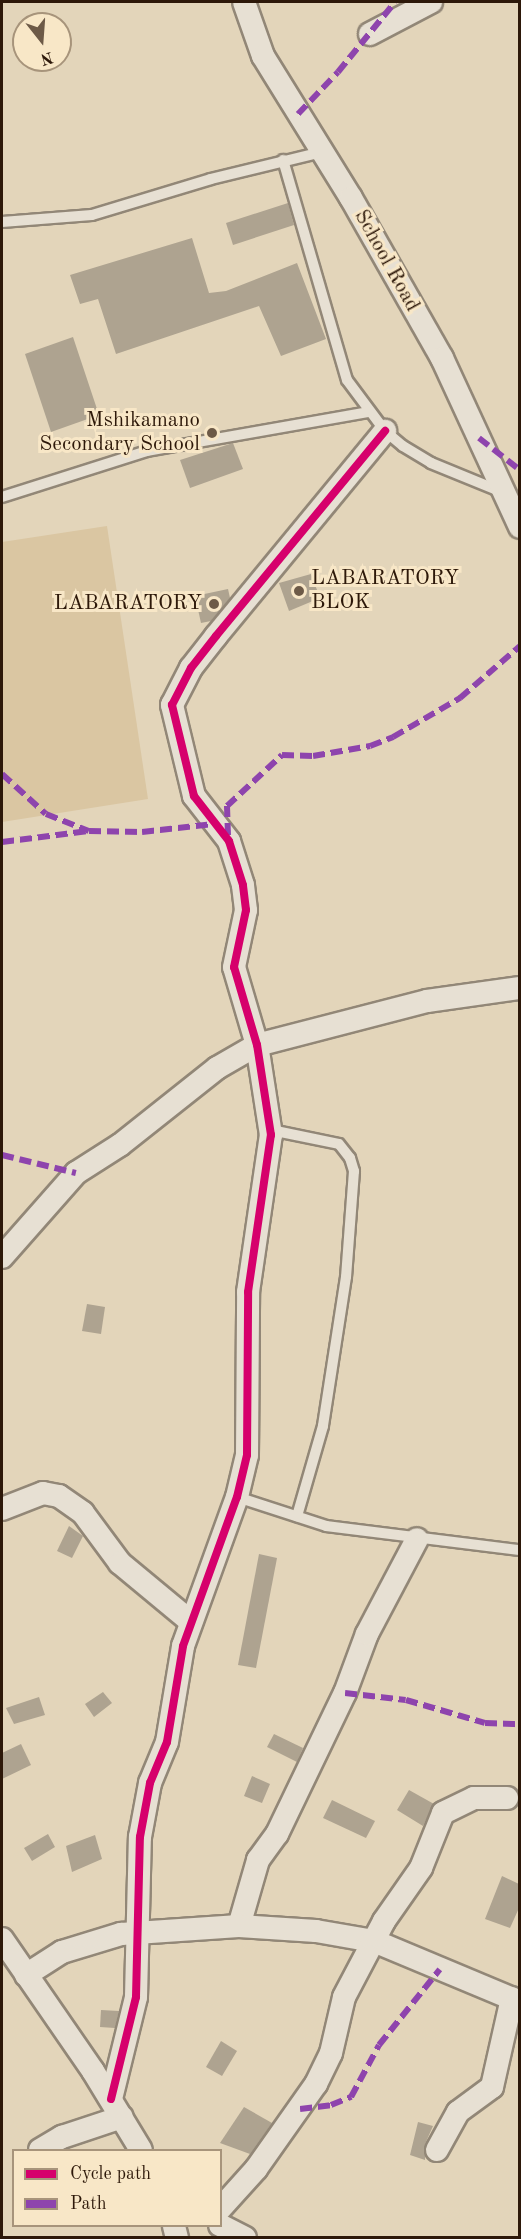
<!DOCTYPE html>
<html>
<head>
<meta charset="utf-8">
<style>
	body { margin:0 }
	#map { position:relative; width:521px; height:2239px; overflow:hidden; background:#e3d5ba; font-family:"Old Standard TT",serif }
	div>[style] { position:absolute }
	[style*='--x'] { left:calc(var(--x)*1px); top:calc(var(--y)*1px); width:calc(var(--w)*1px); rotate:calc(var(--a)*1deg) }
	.green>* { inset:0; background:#dac6a2 }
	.building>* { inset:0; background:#aea390 }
	.roads { filter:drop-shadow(2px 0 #928777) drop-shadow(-2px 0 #928777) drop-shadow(0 2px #928777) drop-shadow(0 -2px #928777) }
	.lane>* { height:10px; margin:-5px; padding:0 5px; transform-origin:5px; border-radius:5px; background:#e7e0d3 }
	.street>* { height:22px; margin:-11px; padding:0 11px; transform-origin:11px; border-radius:11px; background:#e7e0d3 }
	.quiet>* { height:6px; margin-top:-3px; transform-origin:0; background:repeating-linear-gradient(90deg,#8e44ad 0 12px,transparent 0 18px) }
	.cycleway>* { height:8px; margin:-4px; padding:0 4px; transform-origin:4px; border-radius:4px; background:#d6006c }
	.dots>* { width:16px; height:16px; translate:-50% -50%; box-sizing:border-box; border:3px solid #f8e7c7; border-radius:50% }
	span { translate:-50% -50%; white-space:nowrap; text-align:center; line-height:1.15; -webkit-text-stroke:6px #f8e7c7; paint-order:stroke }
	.street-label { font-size:21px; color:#2d1809 }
	.poi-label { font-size:21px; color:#2d1809 }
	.right { translate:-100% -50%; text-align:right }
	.left { translate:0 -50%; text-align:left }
	.frame { position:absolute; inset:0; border:3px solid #2d1809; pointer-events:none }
	.legend { position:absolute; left:12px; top:2149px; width:210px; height:78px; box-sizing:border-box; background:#f8e7c7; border:2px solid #a7947b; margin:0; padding:8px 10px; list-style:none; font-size:18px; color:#2d1809 }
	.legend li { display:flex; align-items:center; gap:12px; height:30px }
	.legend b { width:30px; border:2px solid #a7947b }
	.north { position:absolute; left:12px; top:12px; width:60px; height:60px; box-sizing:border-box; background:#f8e7c7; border:2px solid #a7947b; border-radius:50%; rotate:163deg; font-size:16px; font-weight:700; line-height:24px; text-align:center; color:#2d1809 }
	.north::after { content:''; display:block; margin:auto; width:21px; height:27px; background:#6d5a47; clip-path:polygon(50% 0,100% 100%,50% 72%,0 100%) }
</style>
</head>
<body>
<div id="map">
	<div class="green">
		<i style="clip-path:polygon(107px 526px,148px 799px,2px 822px,2px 542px)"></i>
	</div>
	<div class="building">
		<i style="clip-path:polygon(288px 203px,294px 225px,233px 245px,226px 223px)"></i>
		<i style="clip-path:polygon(192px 238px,209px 293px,226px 291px,297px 263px,326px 339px,281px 356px,259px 306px,116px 354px,98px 299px,80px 304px,70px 275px)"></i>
		<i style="clip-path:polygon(73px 337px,99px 415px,51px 432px,25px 354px)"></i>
		<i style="clip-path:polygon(233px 443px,243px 469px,190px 488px,180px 460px)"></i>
		<i style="clip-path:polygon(311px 574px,320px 598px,289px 611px,279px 583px)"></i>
		<i style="clip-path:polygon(228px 589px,230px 598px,211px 621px,201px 623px,195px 596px)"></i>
		<i style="clip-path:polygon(87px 1304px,105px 1307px,101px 1334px,82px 1331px)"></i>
		<i style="clip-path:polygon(69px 1526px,83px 1536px,72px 1558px,57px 1551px)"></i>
		<i style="clip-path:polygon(259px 1554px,277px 1558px,256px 1668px,238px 1665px)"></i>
		<i style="clip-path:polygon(103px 1692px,112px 1703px,94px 1717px,85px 1704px)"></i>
		<i style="clip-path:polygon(39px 1697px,45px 1715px,14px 1724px,6px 1708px)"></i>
		<i style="clip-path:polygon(274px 1734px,303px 1748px,297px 1762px,267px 1747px)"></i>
		<i style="clip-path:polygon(21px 1744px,31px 1765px,2px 1779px,2px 1753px)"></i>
		<i style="clip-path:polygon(252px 1776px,270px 1784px,262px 1803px,244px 1796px)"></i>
		<i style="clip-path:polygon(409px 1790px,434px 1804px,423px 1826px,397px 1810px)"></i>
		<i style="clip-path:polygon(332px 1800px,375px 1821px,366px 1838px,323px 1818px)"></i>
		<i style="clip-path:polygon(48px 1834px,55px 1847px,32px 1861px,24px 1848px)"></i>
		<i style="clip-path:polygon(95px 1835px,102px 1859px,72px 1872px,66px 1846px)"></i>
		<i style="clip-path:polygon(502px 1876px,519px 1884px,519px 1908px,510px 1928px,485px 1919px)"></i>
		<i style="clip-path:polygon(101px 2010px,119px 2011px,115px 2028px,100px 2027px)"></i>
		<i style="clip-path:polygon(221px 2041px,237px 2051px,222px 2076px,206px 2067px)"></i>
		<i style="clip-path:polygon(244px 2107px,272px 2123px,250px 2154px,220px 2143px)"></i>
		<i style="clip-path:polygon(418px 2122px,433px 2126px,425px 2144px,425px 2160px,410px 2155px)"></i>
	</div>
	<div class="roads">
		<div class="lane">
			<i style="--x:283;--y:160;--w:229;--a:73.8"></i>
			<i style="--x:347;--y:380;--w:64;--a:53.3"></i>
			<i style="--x:385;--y:431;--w:23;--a:40"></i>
			<i style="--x:403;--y:446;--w:33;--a:31"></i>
			<i style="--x:431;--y:463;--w:77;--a:22.2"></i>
			<i style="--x:2;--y:222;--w:90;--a:-4.4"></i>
			<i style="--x:92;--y:215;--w:124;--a:-16.8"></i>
			<i style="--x:211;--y:179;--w:114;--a:-13.7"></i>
			<i style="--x:2;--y:497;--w:152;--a:-17.6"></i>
			<i style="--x:147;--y:451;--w:225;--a:-10"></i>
			<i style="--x:271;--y:1130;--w:69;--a:11.6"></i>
			<i style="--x:339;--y:1144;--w:18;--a:52"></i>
			<i style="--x:350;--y:1158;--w:14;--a:73"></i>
			<i style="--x:354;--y:1171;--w:106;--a:94.3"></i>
			<i style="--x:346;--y:1277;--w:151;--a:98.8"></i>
			<i style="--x:323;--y:1426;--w:94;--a:106.1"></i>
			<i style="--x:237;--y:1497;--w:94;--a:18"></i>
			<i style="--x:326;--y:1526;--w:195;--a:7.1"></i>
		</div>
		<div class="street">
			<i style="--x:244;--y:2;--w:57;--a:70.6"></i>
			<i style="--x:263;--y:56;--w:167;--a:58.2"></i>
			<i style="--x:351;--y:198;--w:184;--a:60.4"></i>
			<i style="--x:442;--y:358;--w:186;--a:65.2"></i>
			<i style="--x:370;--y:34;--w:69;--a:-27.7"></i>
			<i style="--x:2;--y:1257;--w:112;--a:-48.6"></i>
			<i style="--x:76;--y:1173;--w:52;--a:-32.5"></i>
			<i style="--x:120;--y:1145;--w:124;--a:-38.4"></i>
			<i style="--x:217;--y:1068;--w:46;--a:-29.9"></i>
			<i style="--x:257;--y:1045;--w:176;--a:-14.5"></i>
			<i style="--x:427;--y:1001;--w:94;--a:-8"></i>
			<i style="--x:2;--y:1509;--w:44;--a:-21.3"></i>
			<i style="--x:43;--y:1493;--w:16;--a:11"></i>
			<i style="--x:59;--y:1496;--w:29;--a:35"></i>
			<i style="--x:83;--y:1513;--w:62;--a:53.5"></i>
			<i style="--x:120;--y:1563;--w:92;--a:39.7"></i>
			<i style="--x:239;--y:1926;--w:69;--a:-73.9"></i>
			<i style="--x:258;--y:1860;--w:32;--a:-54"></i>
			<i style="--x:277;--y:1834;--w:157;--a:-64.3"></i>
			<i style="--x:345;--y:1693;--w:63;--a:-69.6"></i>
			<i style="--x:367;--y:1634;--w:107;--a:-62.2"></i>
			<i style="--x:2;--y:1939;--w:160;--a:55.4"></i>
			<i style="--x:93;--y:2071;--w:92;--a:58.7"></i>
			<i style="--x:26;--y:1975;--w:43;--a:-32.6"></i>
			<i style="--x:62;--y:1952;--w:62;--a:-17"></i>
			<i style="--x:121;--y:1934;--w:118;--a:-3.9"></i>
			<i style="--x:239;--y:1926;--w:77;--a:3.7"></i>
			<i style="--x:316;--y:1931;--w:59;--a:9.8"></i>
			<i style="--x:374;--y:1941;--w:158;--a:22.7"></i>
			<i style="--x:111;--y:2099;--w:105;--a:-76.2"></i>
			<i style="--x:136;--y:1997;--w:160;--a:-88.6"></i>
			<i style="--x:140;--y:1837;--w:55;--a:-79.5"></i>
			<i style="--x:150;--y:1783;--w:44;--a:-67.5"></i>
			<i style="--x:167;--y:1742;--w:97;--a:-80.5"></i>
			<i style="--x:183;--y:1646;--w:158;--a:-70.1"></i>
			<i style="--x:237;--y:1497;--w:43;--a:-76.6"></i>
			<i style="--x:247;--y:1455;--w:163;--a:-89.6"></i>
			<i style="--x:248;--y:1292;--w:159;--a:-81.7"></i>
			<i style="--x:271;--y:1135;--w:91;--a:-98.8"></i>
			<i style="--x:257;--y:1045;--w:81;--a:-106.4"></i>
			<i style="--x:234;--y:967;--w:58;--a:-78.1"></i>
			<i style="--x:246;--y:910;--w:25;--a:-97"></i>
			<i style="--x:243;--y:885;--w:46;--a:-107.7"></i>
			<i style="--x:229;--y:841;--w:57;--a:-127.9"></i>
			<i style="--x:194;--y:796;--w:94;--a:-103.6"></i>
			<i style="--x:172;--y:705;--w:42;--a:-62.8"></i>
			<i style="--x:191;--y:668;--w:41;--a:-52"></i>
			<i style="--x:216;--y:636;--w:266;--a:-50.5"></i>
			<i style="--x:40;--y:2150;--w:26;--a:-31"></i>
			<i style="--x:62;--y:2137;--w:63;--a:-18.4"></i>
			<i style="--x:437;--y:2150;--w:43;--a:-61.1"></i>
			<i style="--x:458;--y:2112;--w:42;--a:-36.3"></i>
			<i style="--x:492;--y:2087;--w:91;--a:-77.3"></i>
			<i style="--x:220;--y:2209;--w:54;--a:-48"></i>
			<i style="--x:256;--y:2169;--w:104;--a:-54.8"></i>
			<i style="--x:316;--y:2084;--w:34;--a:-64"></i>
			<i style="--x:331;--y:2053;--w:57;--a:-76.9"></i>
			<i style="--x:344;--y:1997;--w:86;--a:-62.2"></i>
			<i style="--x:384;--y:1921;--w:65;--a:-55.1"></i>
			<i style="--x:421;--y:1868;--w:59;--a:-68.2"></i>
			<i style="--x:443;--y:1813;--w:34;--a:-26"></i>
			<i style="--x:474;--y:1798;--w:33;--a:0"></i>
			<i style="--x:220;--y:2225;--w:28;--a:27"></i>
			<i style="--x:174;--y:2226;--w:12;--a:76"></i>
		</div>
	</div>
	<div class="quiet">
		<i style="--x:298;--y:114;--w:58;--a:-46.4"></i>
		<i style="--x:338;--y:72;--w:90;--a:-50.8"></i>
		<i style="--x:479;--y:438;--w:52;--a:38"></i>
		<i style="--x:2;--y:774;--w:59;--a:42.3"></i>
		<i style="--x:46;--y:814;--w:46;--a:21.6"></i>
		<i style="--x:89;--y:831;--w:53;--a:1.1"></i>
		<i style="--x:142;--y:832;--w:72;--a:-6.3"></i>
		<i style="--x:228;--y:835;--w:29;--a:-92"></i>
		<i style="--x:227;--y:806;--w:75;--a:-42.8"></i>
		<i style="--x:282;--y:755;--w:31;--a:2"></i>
		<i style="--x:313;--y:756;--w:58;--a:-10"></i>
		<i style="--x:370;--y:746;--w:25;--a:-21"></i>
		<i style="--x:393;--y:737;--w:78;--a:-30.2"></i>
		<i style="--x:460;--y:698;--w:79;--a:-40.9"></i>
		<i style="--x:2;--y:842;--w:87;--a:-7.3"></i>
		<i style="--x:2;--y:1155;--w:76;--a:13.7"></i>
		<i style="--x:345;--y:1693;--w:61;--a:6.5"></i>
		<i style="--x:406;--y:1700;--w:82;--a:16.2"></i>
		<i style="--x:485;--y:1723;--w:35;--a:2"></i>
		<i style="--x:300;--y:2109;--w:31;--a:-7"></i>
		<i style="--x:331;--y:2105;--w:22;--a:-22"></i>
		<i style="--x:351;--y:2097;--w:59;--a:-61.7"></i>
		<i style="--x:379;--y:2045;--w:97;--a:-51.2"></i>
	</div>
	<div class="cycleway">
		<i style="--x:111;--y:2099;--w:105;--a:-76.2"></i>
		<i style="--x:136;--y:1997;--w:160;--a:-88.6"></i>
		<i style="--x:140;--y:1837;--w:55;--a:-79.5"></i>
		<i style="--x:150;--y:1783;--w:44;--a:-67.5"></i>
		<i style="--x:167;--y:1742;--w:97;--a:-80.5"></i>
		<i style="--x:183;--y:1646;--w:158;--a:-70.1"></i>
		<i style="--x:237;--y:1497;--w:43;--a:-76.6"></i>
		<i style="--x:247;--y:1455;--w:163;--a:-89.6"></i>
		<i style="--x:248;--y:1292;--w:159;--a:-81.7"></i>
		<i style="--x:271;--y:1135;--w:91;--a:-98.8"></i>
		<i style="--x:257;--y:1045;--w:81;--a:-106.4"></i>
		<i style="--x:234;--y:967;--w:58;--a:-78.1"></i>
		<i style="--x:246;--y:910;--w:25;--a:-97"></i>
		<i style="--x:243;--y:885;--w:46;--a:-107.7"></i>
		<i style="--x:229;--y:841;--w:57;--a:-127.9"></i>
		<i style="--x:194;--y:796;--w:94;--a:-103.6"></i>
		<i style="--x:172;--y:705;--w:42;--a:-62.8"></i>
		<i style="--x:191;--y:668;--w:41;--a:-52"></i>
		<i style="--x:216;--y:636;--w:266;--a:-50.5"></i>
	</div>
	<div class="dots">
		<i style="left:212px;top:433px;background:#6d5a47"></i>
		<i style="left:299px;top:591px;background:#6d5a47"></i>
		<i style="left:214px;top:604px;background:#6d5a47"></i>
	</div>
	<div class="street-label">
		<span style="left:386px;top:261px;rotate:61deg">School Road</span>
	</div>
	<div class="poi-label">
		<span class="right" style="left:200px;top:433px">Mshikamano<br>Secondary School</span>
		<span class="left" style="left:311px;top:591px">LABARATORY<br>BLOK</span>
		<span class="right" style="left:202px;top:604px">LABARATORY</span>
	</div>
	<div class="frame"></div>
	<ul class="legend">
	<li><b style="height:8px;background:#d6006c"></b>Cycle path</li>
	<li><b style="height:8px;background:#8e44ad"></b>Path</li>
	</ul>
	<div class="north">N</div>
</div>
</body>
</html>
